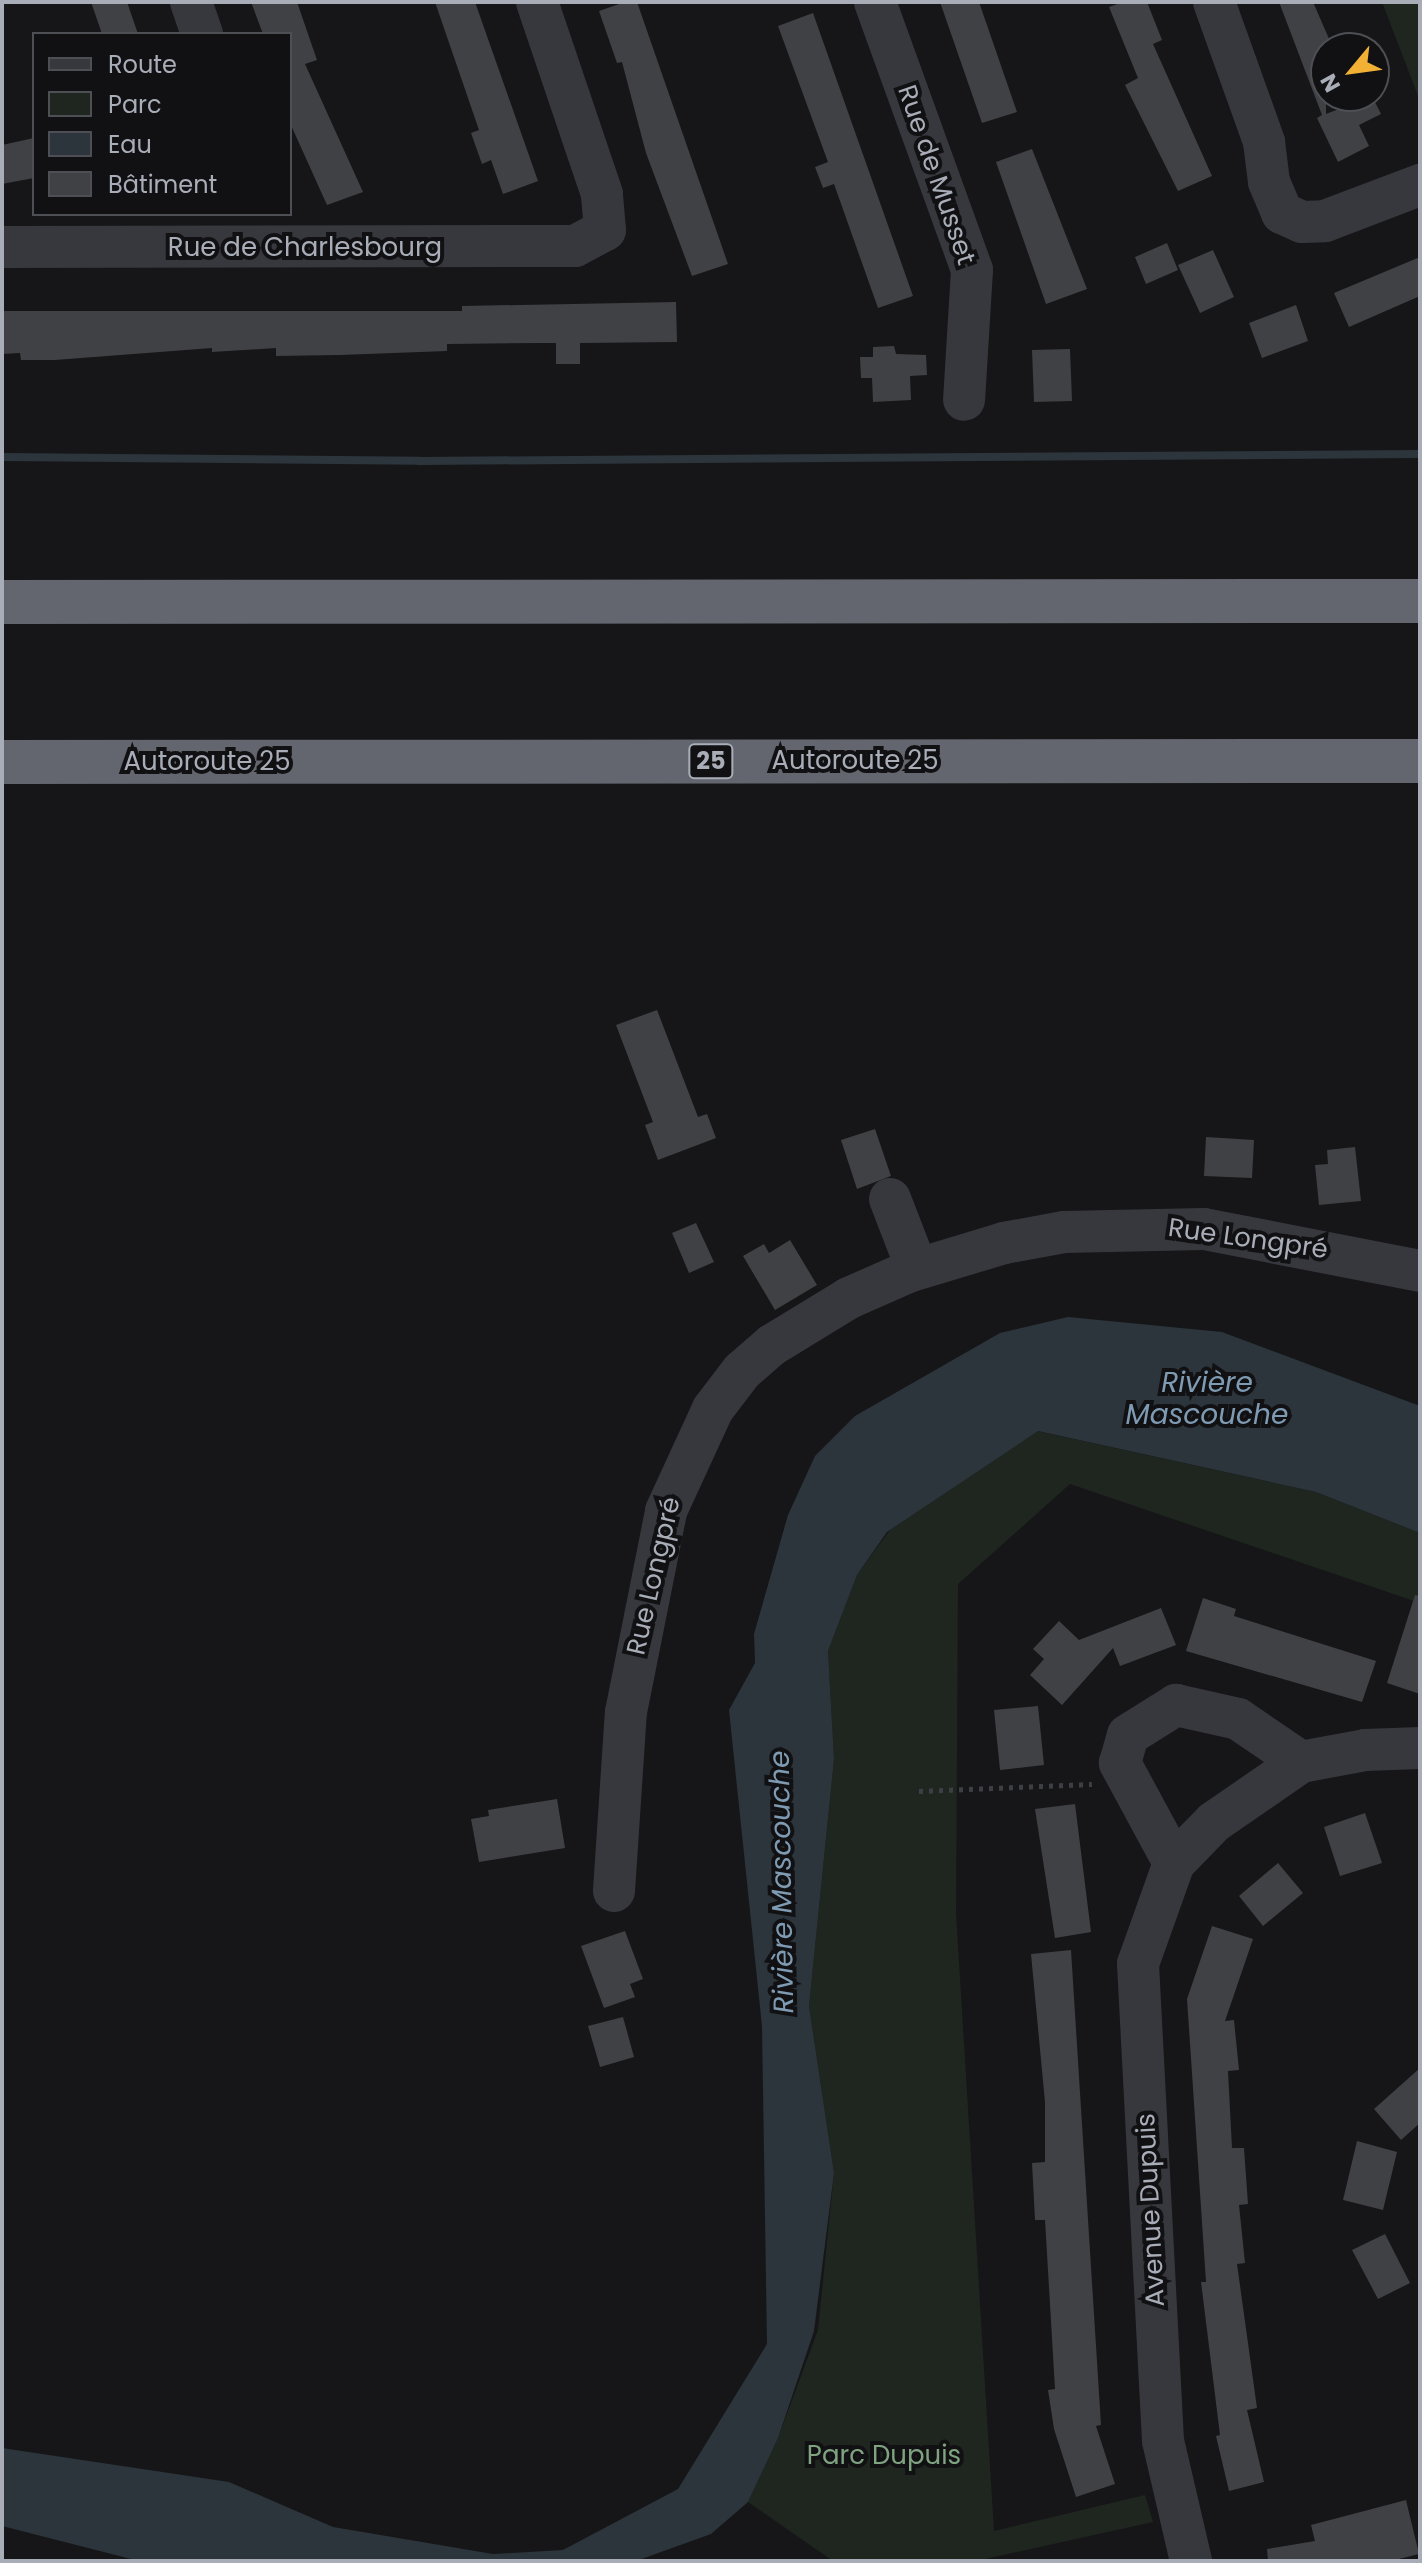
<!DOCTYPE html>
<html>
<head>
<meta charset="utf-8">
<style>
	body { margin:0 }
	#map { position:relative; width:1422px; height:2563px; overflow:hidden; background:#161618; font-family:Poppins,sans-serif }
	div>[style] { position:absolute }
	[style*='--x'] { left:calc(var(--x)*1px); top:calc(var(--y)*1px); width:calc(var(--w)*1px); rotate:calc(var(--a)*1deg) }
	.green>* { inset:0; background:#1e261f }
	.water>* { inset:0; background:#2c353c }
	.stream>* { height:8px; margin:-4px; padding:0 4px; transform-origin:4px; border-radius:4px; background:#2c353c }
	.building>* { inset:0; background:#404145 }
	.path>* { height:5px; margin-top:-2.5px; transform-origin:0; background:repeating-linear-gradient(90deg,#3d3f44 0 4px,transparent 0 10px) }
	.minor>* { height:42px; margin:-21px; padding:0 21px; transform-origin:21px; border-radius:21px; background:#37383d }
	.highway>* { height:44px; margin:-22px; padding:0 22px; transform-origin:22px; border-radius:22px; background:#63666e }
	span { translate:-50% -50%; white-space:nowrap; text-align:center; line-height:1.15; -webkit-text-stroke:8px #111113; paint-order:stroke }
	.shield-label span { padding:2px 6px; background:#111113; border:2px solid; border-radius:6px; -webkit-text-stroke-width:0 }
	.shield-label { font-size:24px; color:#a8adb8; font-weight:700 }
	.street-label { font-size:26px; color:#a8adb8 }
	.park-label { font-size:26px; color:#7fa381 }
	.water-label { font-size:28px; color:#7f9bb3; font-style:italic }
	.frame { position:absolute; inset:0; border:4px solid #a8adb8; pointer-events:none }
	.legend { position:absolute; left:32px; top:32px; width:260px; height:184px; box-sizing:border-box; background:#111113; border:2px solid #4d4f55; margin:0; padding:10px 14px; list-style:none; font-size:24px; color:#a8adb8 }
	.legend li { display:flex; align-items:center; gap:16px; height:40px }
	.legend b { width:40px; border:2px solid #4d4f55 }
	.north { position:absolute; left:1310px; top:32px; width:80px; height:80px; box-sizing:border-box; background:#111113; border:2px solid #4d4f55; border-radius:50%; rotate:241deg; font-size:22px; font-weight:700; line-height:32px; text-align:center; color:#a8adb8 }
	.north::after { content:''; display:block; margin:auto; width:28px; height:36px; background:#f2b134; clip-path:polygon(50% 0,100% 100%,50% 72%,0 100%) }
</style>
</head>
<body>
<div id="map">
	<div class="green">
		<i style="clip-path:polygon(1382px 2px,1420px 2px,1420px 101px)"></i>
		<i style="clip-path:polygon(1037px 1431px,1316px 1492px,1420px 1533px,1420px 1603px,1070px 1484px,958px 1584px,956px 1913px,994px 2531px,1145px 2495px,1153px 2522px,976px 2561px,833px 2561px,748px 2502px,778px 2438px,818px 2330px,834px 2173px,809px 2006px,834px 1759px,828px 1651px,857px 1575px,890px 1530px)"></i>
	</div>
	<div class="water">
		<i style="clip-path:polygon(1068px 1317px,1222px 1332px,1420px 1406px,1420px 1533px,1316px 1492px,1038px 1431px,887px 1532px,857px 1575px,828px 1651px,834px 1759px,809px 2006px,834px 2173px,814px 2331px,778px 2438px,748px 2502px,711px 2534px,636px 2561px,139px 2561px,2px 2526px,2px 2448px,229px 2482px,333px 2527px,493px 2554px,563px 2550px,678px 2489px,767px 2344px,762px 2026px,729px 1710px,755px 1663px,754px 1634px,788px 1515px,815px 1456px,855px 1416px,1000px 1333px)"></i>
	</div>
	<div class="stream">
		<i style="--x:2;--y:457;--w:417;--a:0.5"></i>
		<i style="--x:419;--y:461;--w:1001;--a:-0.4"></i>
	</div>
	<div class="building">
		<i style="clip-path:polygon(91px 2px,127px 2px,138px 34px,102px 34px)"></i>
		<i style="clip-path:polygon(251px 2px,297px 2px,317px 60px,305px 64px,363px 192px,327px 205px,290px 123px,290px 34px,263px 34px)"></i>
		<i style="clip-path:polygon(435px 2px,475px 2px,538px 181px,503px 194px,491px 160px,482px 164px,471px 133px,479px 130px)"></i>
		<i style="clip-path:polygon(625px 2px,637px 2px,728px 264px,692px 276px,646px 153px,622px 62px,617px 63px,599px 11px)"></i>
		<i style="clip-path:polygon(940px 2px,979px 2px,1017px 112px,982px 123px)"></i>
		<i style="clip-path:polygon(1123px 2px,1147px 2px,1162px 40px,1153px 44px,1212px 176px,1178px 191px,1125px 85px,1138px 78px,1109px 7px)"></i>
		<i style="clip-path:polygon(1279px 2px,1313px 2px,1333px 48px,1326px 48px,1326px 114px,1372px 96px,1381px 114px,1359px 125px,1369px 146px,1338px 162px,1317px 118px,1322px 115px)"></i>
		<i style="clip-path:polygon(813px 13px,913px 296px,878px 308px,834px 184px,823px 188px,815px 167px,828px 162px,778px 26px)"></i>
		<i style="clip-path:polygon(34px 138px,34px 178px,2px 184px,2px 145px)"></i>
		<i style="clip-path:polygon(1032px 149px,1087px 289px,1046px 304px,996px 162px)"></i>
		<i style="clip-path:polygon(1167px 243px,1178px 270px,1146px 284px,1135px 257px)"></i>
		<i style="clip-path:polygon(1213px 250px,1234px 297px,1200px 313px,1178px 265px)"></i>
		<i style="clip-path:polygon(1420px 257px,1420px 296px,1349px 327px,1334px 293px)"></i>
		<i style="clip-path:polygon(676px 302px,677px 342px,580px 343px,580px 364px,556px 364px,556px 343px,538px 343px,447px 344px,447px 351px,340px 355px,276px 356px,276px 348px,212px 352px,212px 348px,55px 360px,21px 360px,20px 353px,2px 354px,2px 311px,462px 311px,462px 306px)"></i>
		<i style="clip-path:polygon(1296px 305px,1308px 341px,1262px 358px,1249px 323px)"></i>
		<i style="clip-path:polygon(894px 346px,896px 354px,926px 355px,927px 375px,910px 376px,911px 400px,873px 402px,872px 378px,861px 378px,860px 357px,873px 357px,873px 347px)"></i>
		<i style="clip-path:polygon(1070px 349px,1072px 401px,1034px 402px,1032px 350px)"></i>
		<i style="clip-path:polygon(657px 1010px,698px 1117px,707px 1114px,716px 1138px,658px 1160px,645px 1125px,653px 1122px,616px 1025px)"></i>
		<i style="clip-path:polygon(875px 1129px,891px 1176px,857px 1189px,841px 1140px)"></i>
		<i style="clip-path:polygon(1206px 1137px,1254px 1140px,1252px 1178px,1204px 1176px)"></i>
		<i style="clip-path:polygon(1355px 1147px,1361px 1201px,1319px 1205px,1315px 1165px,1328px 1164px,1327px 1150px)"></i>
		<i style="clip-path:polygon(696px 1223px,714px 1262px,689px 1273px,672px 1233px)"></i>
		<i style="clip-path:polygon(790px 1240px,817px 1285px,775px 1310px,743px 1256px,764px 1244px,769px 1253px)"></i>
		<i style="clip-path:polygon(1415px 1595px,1420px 1596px,1420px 1694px,1387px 1683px)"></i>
		<i style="clip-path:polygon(1203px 1598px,1236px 1609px,1234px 1616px,1376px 1661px,1362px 1702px,1186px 1651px)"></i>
		<i style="clip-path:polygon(1161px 1608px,1176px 1645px,1120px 1666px,1113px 1648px,1062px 1705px,1030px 1675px,1044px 1659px,1033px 1649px,1059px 1621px,1079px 1640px)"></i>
		<i style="clip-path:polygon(1038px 1706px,1044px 1765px,1000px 1770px,994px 1710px)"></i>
		<i style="clip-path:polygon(557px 1799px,565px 1848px,479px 1862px,471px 1819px,489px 1816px,488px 1810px)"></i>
		<i style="clip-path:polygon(1075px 1804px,1091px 1932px,1055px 1938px,1035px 1809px)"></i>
		<i style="clip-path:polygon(1365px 1813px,1382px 1863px,1340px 1876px,1324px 1827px)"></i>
		<i style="clip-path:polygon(1278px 1863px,1303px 1893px,1263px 1926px,1239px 1896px)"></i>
		<i style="clip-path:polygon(1212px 1926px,1253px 1939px,1225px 2021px,1234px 2020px,1239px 2070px,1228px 2071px,1232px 2148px,1244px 2148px,1248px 2204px,1239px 2205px,1245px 2263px,1237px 2264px,1257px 2408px,1247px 2410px,1264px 2482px,1229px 2491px,1216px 2436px,1220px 2435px,1201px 2282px,1206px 2282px,1187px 1999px)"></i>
		<i style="clip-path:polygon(625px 1931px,643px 1979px,630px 1984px,635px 1997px,604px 2008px,581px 1946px)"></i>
		<i style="clip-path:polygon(1071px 1950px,1101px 2425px,1096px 2426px,1115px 2484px,1076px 2497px,1054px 2429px,1048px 2390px,1055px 2389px,1045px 2220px,1035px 2220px,1032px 2163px,1045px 2162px,1045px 2102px,1031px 1954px)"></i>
		<i style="clip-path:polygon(623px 2017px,634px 2057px,600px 2067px,588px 2026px)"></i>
		<i style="clip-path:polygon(1420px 2068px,1420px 2123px,1401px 2140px,1374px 2109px)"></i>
		<i style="clip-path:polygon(1357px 2141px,1397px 2152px,1383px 2210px,1343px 2200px)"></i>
		<i style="clip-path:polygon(1385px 2234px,1410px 2283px,1378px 2299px,1352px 2250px)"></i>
		<i style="clip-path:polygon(1406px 2500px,1419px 2554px,1391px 2561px,1268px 2561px,1267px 2549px,1315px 2541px,1311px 2525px)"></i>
	</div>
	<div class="path">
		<i style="--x:919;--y:1791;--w:173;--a:-2.3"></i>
	</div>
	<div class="minor">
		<i style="--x:191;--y:2;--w:34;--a:71"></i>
		<i style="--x:875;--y:2;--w:285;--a:70.1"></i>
		<i style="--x:972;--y:270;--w:130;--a:93.5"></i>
		<i style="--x:1214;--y:2;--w:149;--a:70.3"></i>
		<i style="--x:1264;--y:142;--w:40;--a:82.9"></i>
		<i style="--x:1269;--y:182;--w:34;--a:67"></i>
		<i style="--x:1282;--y:213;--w:22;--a:24"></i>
		<i style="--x:1302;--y:222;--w:23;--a:-2"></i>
		<i style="--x:1325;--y:221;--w:102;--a:-20.8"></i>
		<i style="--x:2;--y:247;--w:573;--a:-0.1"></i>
		<i style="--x:575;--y:246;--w:34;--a:-28"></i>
		<i style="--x:605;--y:230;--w:36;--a:-95"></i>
		<i style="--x:602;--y:194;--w:203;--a:-108.7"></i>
		<i style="--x:890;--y:1199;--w:75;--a:68.9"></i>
		<i style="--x:1174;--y:1863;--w:114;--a:-118.4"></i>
		<i style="--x:1120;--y:1763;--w:29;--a:-74"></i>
		<i style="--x:1128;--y:1735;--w:57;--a:-32"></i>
		<i style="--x:1176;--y:1705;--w:64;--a:12.7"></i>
		<i style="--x:1238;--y:1719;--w:76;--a:34.3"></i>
		<i style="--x:614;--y:1891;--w:179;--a:-86.2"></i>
		<i style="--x:626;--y:1712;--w:205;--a:-78.7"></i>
		<i style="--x:666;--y:1511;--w:112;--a:-65.3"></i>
		<i style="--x:713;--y:1409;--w:48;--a:-52.7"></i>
		<i style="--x:742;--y:1371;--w:40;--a:-41"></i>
		<i style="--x:772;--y:1345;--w:90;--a:-31.4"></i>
		<i style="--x:849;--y:1298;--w:64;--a:-23.8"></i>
		<i style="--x:908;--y:1272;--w:100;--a:-16.8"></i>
		<i style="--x:1004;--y:1243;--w:61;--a:-10.4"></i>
		<i style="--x:1064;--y:1232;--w:140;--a:-1.2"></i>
		<i style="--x:1204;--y:1229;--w:220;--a:11"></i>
		<i style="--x:1191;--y:2561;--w:123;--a:-103.1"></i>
		<i style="--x:1163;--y:2441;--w:478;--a:-93"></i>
		<i style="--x:1138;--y:1964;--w:107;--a:-70.4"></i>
		<i style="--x:1174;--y:1863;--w:57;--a:-45.7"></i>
		<i style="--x:1214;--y:1822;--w:106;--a:-34.6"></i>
		<i style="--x:1301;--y:1762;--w:65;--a:-10.6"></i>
		<i style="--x:1365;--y:1750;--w:55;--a:-2.1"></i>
	</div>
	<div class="highway">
		<i style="--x:2;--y:602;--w:1418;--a:-0.04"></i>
		<i style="--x:2;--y:762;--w:1418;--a:-0.04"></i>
	</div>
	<div class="shield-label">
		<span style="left:711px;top:761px">25</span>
	</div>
	<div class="street-label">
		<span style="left:936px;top:175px;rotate:71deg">Rue de Musset</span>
		<span style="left:305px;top:248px">Rue de Charlesbourg</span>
		<span style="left:855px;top:761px">Autoroute 25</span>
		<span style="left:207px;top:762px">Autoroute 25</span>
		<span style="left:1248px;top:1239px;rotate:8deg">Rue Longpré</span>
		<span style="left:654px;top:1576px;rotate:-77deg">Rue Longpré</span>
		<span style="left:1151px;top:2210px;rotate:-93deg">Avenue Dupuis</span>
	</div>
	<div class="park-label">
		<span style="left:884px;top:2456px">Parc Dupuis</span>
	</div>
	<div class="water-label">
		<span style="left:1207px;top:1399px">Rivière<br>Mascouche</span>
		<span style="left:782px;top:1882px;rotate:-91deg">Rivière Mascouche</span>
	</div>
	<div class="frame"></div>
	<ul class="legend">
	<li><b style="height:10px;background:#37383d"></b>Route</li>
	<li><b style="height:22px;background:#1e261f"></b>Parc</li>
	<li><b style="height:22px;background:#2c353c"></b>Eau</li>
	<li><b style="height:22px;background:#404145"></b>Bâtiment</li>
	</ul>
	<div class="north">N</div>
</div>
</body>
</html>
